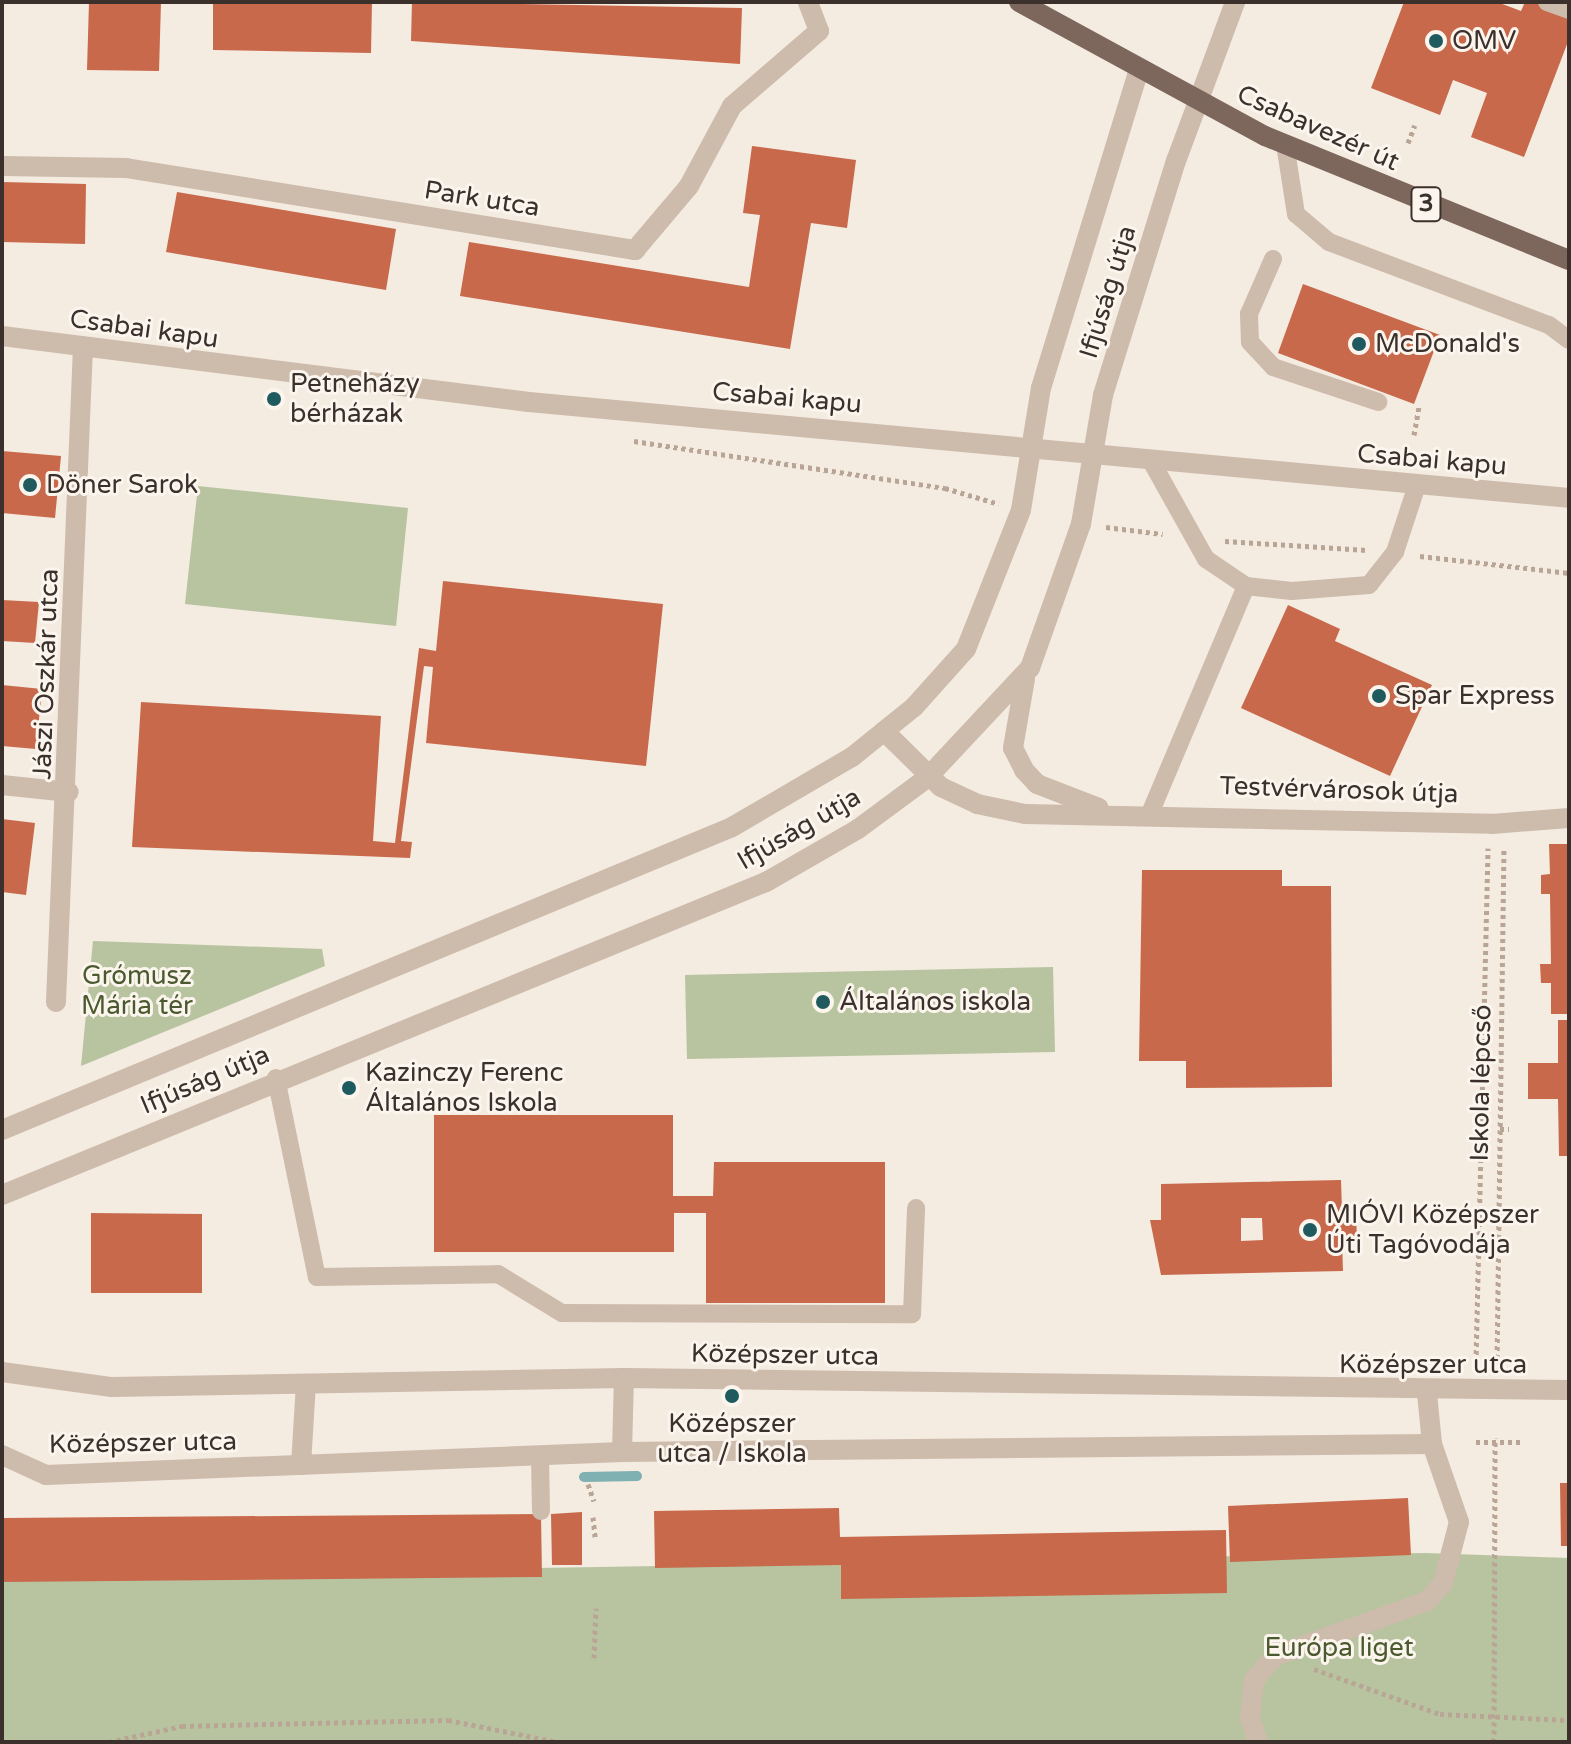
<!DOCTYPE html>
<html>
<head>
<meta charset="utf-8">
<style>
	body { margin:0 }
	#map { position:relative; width:1571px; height:1744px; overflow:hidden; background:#f4ebe1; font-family:"Varela Round",sans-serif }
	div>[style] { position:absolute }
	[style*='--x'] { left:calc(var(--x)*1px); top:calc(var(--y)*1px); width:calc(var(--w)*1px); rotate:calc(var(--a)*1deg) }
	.green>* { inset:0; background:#b8c4a0 }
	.stream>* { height:10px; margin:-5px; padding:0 5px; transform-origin:5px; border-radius:5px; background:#7fb0b2 }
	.building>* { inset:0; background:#c8694b }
	.path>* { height:5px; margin-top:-2.5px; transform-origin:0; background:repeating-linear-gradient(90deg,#b9a596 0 4px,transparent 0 8px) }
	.service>* { height:18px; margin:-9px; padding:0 9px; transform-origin:9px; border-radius:9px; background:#cdbbac }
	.minor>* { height:20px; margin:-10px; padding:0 10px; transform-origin:10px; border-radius:10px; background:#cdbbac }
	.tertiary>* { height:20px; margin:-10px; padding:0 10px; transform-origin:10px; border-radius:10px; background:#cdbbac }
	.primary>* { height:20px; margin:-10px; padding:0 10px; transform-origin:10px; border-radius:10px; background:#7d675c }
	.dots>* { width:22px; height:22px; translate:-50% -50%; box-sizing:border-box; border:4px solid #fbf5ee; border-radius:50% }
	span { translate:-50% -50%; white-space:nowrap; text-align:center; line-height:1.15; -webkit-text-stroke:6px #fbf5ee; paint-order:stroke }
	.shield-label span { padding:2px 6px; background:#fbf5ee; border:2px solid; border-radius:6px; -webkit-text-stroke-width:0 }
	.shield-label { font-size:24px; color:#3b302b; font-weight:700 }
	.poi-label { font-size:26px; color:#3b302b }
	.left { translate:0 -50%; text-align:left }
	.street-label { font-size:26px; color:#3b302b }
	.park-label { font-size:26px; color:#4a5a2e }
	.frame { position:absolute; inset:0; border:4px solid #3b302b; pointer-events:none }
</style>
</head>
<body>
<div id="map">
	<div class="green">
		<i style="clip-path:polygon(198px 486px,408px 508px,396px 626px,185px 604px)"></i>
		<i style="clip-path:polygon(93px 941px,322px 949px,325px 966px,81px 1066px)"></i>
		<i style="clip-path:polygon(1053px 967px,1055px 1052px,687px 1059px,685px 975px)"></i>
		<i style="clip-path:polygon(1425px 1553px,1569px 1558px,1569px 1742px,2px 1742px,2px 1577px)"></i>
	</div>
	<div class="stream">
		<i style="--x:584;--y:1477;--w:53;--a:-1.1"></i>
	</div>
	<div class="building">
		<i style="clip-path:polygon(89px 2px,161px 2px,159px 71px,87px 70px)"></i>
		<i style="clip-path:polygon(213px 2px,372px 2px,371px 53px,213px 50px)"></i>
		<i style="clip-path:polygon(412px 2px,742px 8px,740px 64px,411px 41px)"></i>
		<i style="clip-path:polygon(1404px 2px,1497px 2px,1521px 11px,1525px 2px,1569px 2px,1569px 39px,1524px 157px,1471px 137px,1487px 93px,1453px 80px,1440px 115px,1371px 88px)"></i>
		<i style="clip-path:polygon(752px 146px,856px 160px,847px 228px,811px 223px,790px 349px,460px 296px,469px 242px,749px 287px,760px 215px,743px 213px)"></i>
		<i style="clip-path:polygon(2px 182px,86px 184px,85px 244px,2px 242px)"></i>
		<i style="clip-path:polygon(177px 192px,396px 229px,386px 290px,166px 252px)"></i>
		<i style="clip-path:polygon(1303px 284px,1440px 335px,1414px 404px,1278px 353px)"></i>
		<i style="clip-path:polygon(2px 451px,61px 456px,55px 518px,2px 513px)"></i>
		<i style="clip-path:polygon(443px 581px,663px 604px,646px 766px,426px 743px,433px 667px,424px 666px,401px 841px,412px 842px,410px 858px,132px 847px,141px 702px,381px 716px,373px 841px,395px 843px,419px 648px,436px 651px)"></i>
		<i style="clip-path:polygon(2px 600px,39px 602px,35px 643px,2px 641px)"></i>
		<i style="clip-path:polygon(1288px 605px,1340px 629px,1335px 641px,1432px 685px,1390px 776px,1241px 708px)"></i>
		<i style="clip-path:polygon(2px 685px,42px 689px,36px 749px,2px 746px)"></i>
		<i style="clip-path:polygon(2px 819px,35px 823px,26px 895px,2px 892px)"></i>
		<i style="clip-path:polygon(1549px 844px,1569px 844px,1569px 1014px,1551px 1014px,1551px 983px,1541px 983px,1540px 964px,1551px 964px,1550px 894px,1541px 894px,1541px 875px,1550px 874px)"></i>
		<i style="clip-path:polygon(1142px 870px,1282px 870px,1282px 886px,1331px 886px,1332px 1087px,1186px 1088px,1186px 1061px,1139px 1061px)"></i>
		<i style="clip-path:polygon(1558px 1020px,1569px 1020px,1569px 1156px,1559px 1156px,1558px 1099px,1528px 1099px,1528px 1063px,1558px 1063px)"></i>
		<i style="clip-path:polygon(434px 1115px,673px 1115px,673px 1196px,713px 1196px,714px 1162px,885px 1162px,885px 1303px,706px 1303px,706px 1213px,674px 1213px,674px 1252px,434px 1252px)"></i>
		<i style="clip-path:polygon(evenodd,1341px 1180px,1342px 1212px,1356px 1212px,1357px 1242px,1342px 1242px,1343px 1271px,1161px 1275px,1150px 1220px,1161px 1220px,1161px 1184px,1341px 1180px,1241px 1218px,1262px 1218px,1263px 1240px,1241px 1241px,1241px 1218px)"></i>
		<i style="clip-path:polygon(91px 1213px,202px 1214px,202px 1293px,91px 1293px)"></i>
		<i style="clip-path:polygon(1560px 1483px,1569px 1483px,1569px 1546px,1561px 1546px)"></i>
		<i style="clip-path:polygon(1408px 1498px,1411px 1555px,1230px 1562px,1228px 1506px)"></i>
		<i style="clip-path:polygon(839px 1508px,840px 1537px,1226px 1530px,1227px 1593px,841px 1599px,841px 1565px,655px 1568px,654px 1511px)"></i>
		<i style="clip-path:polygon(582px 1512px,582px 1565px,552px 1565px,551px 1514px)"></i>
		<i style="clip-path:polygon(541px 1514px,542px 1577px,2px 1582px,2px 1518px)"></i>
	</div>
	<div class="path">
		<i style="--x:1408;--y:143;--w:19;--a:-69"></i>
		<i style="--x:1414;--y:435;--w:28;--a:-80"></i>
		<i style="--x:634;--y:441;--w:315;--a:8.6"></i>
		<i style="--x:945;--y:488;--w:56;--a:16.5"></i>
		<i style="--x:1106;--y:527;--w:57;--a:7"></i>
		<i style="--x:1225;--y:541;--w:142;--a:3.6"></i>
		<i style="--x:1420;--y:556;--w:150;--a:6.5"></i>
		<i style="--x:1500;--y:1129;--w:9;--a:0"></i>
		<i style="--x:1476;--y:1362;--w:514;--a:-88.66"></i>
		<i style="--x:1497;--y:1366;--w:518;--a:-89.23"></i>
		<i style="--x:1476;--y:1442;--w:47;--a:0"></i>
		<i style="--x:588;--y:1484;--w:18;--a:71"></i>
		<i style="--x:593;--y:1517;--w:20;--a:84"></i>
		<i style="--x:594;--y:1658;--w:50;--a:-87.7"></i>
		<i style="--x:1314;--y:1669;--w:134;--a:19.7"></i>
		<i style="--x:1440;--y:1714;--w:129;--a:2.7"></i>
		<i style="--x:109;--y:1742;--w:75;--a:-12.4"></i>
		<i style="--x:182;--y:1726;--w:266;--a:-1.3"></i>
		<i style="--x:448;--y:1720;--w:112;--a:11.3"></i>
		<i style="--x:1494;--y:1742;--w:304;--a:-89.8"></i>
	</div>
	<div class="service">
		<i style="--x:1547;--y:2;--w:23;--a:20"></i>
		<i style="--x:1285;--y:144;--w:71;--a:81.1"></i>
		<i style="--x:1296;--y:214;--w:43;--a:40.3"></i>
		<i style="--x:1329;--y:242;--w:235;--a:20.7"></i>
		<i style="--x:1549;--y:325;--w:25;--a:37"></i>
		<i style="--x:1273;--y:259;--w:60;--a:113.6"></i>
		<i style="--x:1249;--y:314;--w:28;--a:88"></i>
		<i style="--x:1250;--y:342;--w:34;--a:47"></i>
		<i style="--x:1273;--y:367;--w:111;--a:18.4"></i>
		<i style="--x:1150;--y:459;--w:115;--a:60.8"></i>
		<i style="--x:1206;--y:559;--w:48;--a:34"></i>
		<i style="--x:1246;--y:586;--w:46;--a:6.2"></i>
		<i style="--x:1292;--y:591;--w:77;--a:-4.5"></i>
		<i style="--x:1369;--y:585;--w:42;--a:-51.8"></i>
		<i style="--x:1395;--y:552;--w:71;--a:-71.8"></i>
		<i style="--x:1151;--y:811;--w:244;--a:-67.1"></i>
		<i style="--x:276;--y:1078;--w:203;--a:78.4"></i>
		<i style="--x:317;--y:1277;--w:181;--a:-0.9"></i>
		<i style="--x:498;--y:1274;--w:75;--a:31.4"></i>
		<i style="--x:562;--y:1313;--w:350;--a:0.2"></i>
		<i style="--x:912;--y:1314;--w:106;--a:-87.8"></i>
		<i style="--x:540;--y:1455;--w:56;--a:89"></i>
	</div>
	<div class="minor">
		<i style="--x:2;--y:166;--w:124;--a:0.9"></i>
		<i style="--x:126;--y:168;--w:516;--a:9.15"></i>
		<i style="--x:635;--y:250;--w:84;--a:-49.8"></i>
		<i style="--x:689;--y:186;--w:91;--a:-61.7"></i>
		<i style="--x:732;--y:106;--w:115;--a:-40.8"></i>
		<i style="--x:819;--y:31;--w:31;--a:-111"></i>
		<i style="--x:1025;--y:679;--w:70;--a:99.9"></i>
		<i style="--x:1013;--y:748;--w:25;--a:63"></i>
		<i style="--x:1024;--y:770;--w:19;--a:47"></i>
		<i style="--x:1037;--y:784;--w:66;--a:21.2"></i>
		<i style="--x:884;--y:731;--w:80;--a:44.5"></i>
		<i style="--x:941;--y:787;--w:40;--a:25"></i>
		<i style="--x:977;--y:804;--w:49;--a:11.8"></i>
		<i style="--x:1025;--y:814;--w:467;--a:1.2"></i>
		<i style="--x:1492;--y:824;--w:77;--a:-4.5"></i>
		<i style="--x:2;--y:785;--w:67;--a:6"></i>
		<i style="--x:56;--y:1002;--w:656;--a:-87.64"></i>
		<i style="--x:2;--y:1130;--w:790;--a:-22.54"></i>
		<i style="--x:732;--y:827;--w:139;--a:-30.3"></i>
		<i style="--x:852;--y:757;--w:80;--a:-38.9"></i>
		<i style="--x:914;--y:707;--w:78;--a:-48.1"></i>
		<i style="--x:966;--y:649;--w:149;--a:-68.4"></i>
		<i style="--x:1021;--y:510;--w:124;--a:-80.7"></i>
		<i style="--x:1041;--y:388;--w:334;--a:-72.9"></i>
		<i style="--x:2;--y:1195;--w:826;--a:-22.28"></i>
		<i style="--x:766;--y:882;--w:106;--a:-29.9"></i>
		<i style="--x:858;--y:829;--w:86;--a:-36.5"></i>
		<i style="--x:927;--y:778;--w:151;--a:-46.9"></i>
		<i style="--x:1030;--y:668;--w:153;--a:-70.5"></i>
		<i style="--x:1081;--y:524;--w:131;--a:-80.3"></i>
		<i style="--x:1103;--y:395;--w:245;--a:-72.7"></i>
		<i style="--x:1176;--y:161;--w:170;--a:-69.6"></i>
		<i style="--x:2;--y:1372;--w:111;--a:7.8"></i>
		<i style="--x:112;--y:1387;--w:512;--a:-1.01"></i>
		<i style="--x:624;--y:1378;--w:945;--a:0.73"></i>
		<i style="--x:622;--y:1452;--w:74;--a:-88.5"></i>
		<i style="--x:2;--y:1455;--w:48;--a:24.4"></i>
		<i style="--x:46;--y:1475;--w:576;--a:-2.29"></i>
		<i style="--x:622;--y:1452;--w:810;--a:-0.57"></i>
		<i style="--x:301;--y:1465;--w:81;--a:-86.5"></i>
		<i style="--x:1258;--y:1742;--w:26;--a:-108"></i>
		<i style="--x:1250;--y:1717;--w:37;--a:-84"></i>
		<i style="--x:1254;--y:1680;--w:32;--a:-49"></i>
		<i style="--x:1275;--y:1656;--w:162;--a:-19.9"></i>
		<i style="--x:1427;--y:1601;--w:24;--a:-48"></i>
		<i style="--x:1443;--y:1583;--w:63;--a:-75.3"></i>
		<i style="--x:1459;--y:1522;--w:83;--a:-109.1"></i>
		<i style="--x:1432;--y:1444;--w:51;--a:-95.6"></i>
	</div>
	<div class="tertiary">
		<i style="--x:2;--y:336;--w:531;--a:7.14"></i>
		<i style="--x:529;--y:402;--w:1044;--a:5.27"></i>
	</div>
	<div class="primary">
		<i style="--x:1019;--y:2;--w:280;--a:28.6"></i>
		<i style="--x:1265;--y:136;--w:328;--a:22.2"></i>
	</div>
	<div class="dots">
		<i style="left:1436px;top:41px;background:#1f5a5e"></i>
		<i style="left:1359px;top:344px;background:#1f5a5e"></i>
		<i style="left:274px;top:399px;background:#1f5a5e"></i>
		<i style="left:30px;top:485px;background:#1f5a5e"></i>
		<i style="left:1379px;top:696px;background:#1f5a5e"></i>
		<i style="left:823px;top:1002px;background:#1f5a5e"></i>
		<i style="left:349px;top:1088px;background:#1f5a5e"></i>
		<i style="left:1310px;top:1230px;background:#1f5a5e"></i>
		<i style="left:732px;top:1396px;background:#1f5a5e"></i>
	</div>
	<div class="shield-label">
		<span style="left:1426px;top:204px">3</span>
	</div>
	<div class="poi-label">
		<span class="left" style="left:1452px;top:41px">OMV</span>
		<span class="left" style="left:1375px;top:344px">McDonald's</span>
		<span class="left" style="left:290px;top:399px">Petneházy<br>bérházak</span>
		<span class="left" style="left:46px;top:485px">Döner Sarok</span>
		<span class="left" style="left:1395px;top:696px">Spar Express</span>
		<span class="left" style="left:839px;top:1002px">Általános iskola</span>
		<span class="left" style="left:365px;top:1088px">Kazinczy Ferenc<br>Általános Iskola</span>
		<span class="left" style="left:1326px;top:1230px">MIÓVI Középszer<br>Úti Tagóvodája</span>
		<span style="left:732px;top:1439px">Középszer<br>utca / Iskola</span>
	</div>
	<div class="street-label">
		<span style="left:1318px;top:128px;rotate:24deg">Csabavezér út</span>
		<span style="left:482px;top:199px;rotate:9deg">Park utca</span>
		<span style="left:1108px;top:292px;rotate:-73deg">Ifjúság útja</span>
		<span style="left:144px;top:329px;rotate:8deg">Csabai kapu</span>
		<span style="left:787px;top:398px;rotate:5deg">Csabai kapu</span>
		<span style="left:1432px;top:460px;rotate:5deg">Csabai kapu</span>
		<span style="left:46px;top:674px;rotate:-88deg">Jászi Oszkár utca</span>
		<span style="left:1339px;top:790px;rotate:2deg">Testvérvárosok útja</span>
		<span style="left:799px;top:829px;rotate:-30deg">Ifjúság útja</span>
		<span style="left:205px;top:1080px;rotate:-23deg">Ifjúság útja</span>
		<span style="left:1481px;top:1083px;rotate:-89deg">Iskola lépcső</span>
		<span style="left:785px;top:1355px;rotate:1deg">Középszer utca</span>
		<span style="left:1433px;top:1365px">Középszer utca</span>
		<span style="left:143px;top:1443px;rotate:-1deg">Középszer utca</span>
	</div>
	<div class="park-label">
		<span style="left:137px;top:991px">Grómusz<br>Mária tér</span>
		<span style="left:1339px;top:1648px">Európa liget</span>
	</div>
	<div class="frame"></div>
</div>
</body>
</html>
